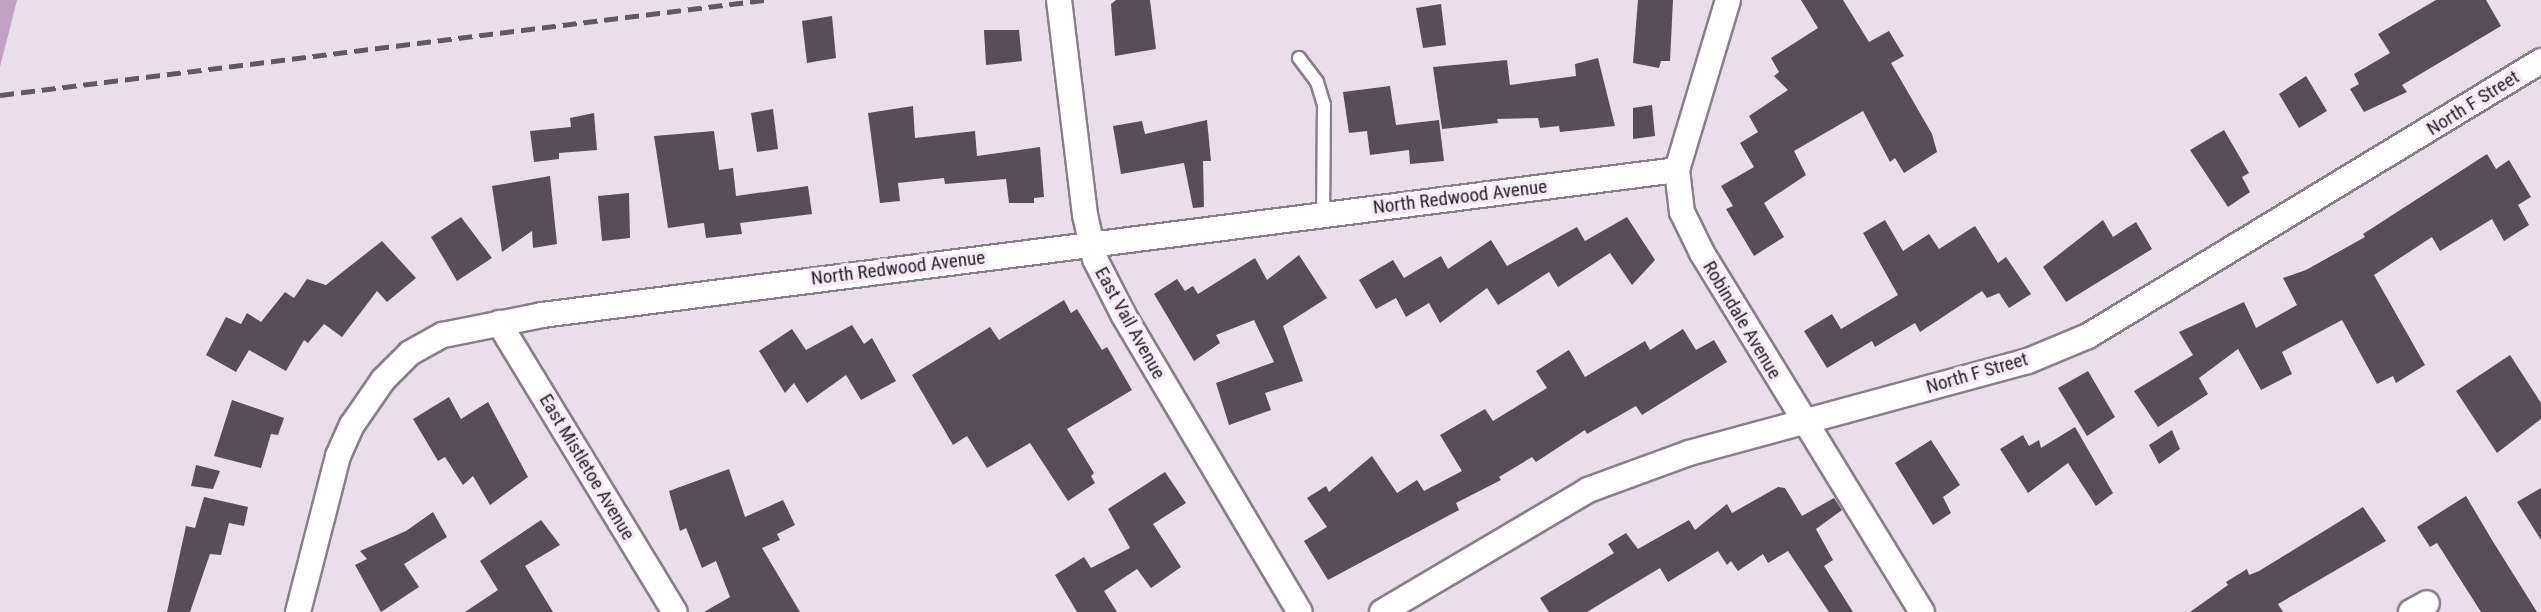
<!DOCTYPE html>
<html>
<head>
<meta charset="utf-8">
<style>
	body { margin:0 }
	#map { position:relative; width:2541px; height:612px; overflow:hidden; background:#eadeea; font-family:"Roboto Condensed",sans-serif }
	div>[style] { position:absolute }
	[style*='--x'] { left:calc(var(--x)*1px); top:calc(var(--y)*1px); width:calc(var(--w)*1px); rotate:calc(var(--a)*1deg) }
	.water>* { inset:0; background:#c2a1c2 }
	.building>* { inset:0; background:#584e57 }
	.roads { filter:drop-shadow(2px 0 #897f89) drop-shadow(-2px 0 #897f89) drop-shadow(0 2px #897f89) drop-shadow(0 -2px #897f89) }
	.service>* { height:12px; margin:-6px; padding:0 6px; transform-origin:6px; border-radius:6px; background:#fff }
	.minor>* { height:24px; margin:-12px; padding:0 12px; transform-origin:12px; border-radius:12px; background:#fff }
	.rail>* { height:5px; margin-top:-2.5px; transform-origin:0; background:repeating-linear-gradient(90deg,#605960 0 14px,transparent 0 21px) }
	span { translate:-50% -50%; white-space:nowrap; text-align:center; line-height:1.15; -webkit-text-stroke:7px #f7ebf7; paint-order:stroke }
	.street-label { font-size:19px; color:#221e22 }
</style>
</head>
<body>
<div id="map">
	<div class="water">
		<i style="clip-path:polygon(0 0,17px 0,0 67px)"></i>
	</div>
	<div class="building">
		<i style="clip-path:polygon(1116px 0,1150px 0,1156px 49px,1115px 56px,1111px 4px)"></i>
		<i style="clip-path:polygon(1638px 0,1673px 0,1670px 61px,1661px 61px,1659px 68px,1633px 63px)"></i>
		<i style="clip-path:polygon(1801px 0,1843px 0,1869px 42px,1889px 31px,1904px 56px,1891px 63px,1932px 134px,1937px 152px,1904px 173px,1895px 158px,1890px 162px,1863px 111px,1794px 151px,1806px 175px,1764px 203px,1784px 237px,1754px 256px,1726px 209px,1733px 206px,1721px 186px,1754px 167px,1740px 143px,1758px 132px,1749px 116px,1788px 90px,1774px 76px,1779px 72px,1771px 58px,1818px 28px)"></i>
		<i style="clip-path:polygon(2436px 0,2486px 0,2501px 26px,2402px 85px,2407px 92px,2364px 112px,2350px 89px,2359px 84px,2354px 74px,2390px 53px,2378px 34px)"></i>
		<i style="clip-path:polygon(1441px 4px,1446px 45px,1423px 48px,1416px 8px)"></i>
		<i style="clip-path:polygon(832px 16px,836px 58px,807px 63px,802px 21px)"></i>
		<i style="clip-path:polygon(984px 30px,1019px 30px,1022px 61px,986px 65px)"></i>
		<i style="clip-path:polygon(1598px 58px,1615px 126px,1560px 132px,1559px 126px,1540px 128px,1538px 118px,1497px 119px,1498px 123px,1442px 129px,1433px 67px,1507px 60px,1510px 85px,1576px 76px,1575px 64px)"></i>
		<i style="clip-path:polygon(2306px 76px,2327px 111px,2299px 128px,2279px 94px)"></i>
		<i style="clip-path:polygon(1390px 86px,1396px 125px,1439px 120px,1444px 161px,1410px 164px,1409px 150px,1370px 155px,1367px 131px,1349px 133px,1343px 92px)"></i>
		<i style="clip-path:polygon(1652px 105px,1655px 136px,1633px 139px,1633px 108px)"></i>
		<i style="clip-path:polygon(913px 106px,915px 138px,975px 131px,977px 156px,1040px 147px,1044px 197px,1034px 198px,1034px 203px,1009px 203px,1006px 179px,945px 184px,944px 178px,898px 183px,900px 201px,880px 203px,868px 113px)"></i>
		<i style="clip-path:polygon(773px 109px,778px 149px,757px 152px,751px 113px)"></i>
		<i style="clip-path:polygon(594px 113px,597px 150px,559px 153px,559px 159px,534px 162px,530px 131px,571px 127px,570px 118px)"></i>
		<i style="clip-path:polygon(1207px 120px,1211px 161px,1203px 161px,1204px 207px,1193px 208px,1184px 163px,1121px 174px,1113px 126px,1142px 121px,1145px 134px)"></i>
		<i style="clip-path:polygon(2224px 130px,2249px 173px,2242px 177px,2250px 192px,2228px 207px,2190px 150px)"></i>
		<i style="clip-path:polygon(714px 131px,719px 170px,733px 168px,736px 196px,808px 186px,812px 214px,740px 223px,742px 234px,706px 238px,704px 223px,668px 228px,654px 136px)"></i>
		<i style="clip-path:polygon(2487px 154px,2496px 169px,2509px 160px,2531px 197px,2518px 205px,2529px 225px,2504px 241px,2492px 219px,2440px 251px,2432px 237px,2374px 275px,2425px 365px,2396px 383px,2393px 376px,2377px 384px,2342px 320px,2282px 352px,2292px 374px,2261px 390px,2238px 349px,2199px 378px,2208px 394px,2158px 427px,2134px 391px,2193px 355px,2179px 332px,2244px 302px,2256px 328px,2297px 305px,2283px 278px,2306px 270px,2365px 237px,2363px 234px)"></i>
		<i style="clip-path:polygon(550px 176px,557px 244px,533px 248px,532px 231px,502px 252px,492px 186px)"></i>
		<i style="clip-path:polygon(629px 193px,630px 238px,602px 241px,598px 196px)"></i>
		<i style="clip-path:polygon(461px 217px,492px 258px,457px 281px,431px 237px)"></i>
		<i style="clip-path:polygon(1627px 217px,1655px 260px,1632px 285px,1610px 253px,1558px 287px,1549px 272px,1498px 305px,1487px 288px,1440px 323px,1429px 303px,1406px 317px,1396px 298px,1376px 309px,1359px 280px,1393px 260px,1404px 278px,1441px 256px,1448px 269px,1491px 240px,1507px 266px,1577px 227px,1585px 241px)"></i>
		<i style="clip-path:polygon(1885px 220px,1903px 251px,1929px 234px,1939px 249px,1975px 226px,1998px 263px,2006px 257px,2031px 294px,2009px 308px,1999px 293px,1987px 298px,1982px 291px,1920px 332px,1915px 323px,1875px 347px,1872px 341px,1827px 368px,1804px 331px,1832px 314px,1841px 329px,1898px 295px,1863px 233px)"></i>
		<i style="clip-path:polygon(2103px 220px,2113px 237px,2136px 222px,2152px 249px,2066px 302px,2043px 267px)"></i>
		<i style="clip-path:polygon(382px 241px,416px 278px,387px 302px,377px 291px,342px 337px,324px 324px,308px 343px,304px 340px,286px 371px,249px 350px,236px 372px,206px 355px,226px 317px,241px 324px,247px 313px,261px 322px,285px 292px,294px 298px,307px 279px,326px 285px)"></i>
		<i style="clip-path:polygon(1299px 255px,1327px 298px,1283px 326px,1303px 381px,1265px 393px,1271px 410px,1229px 425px,1216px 383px,1274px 362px,1254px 320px,1216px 335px,1220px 343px,1194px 361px,1154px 294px,1177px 279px,1185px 291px,1193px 286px,1198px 294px,1255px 258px,1267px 280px)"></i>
		<i style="clip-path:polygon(1064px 300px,1071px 313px,1077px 309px,1102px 350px,1107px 347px,1132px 390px,1067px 429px,1094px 473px,1091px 476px,1095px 483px,1068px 501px,1030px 443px,987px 468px,967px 436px,953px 445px,912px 375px,990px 327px,999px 340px)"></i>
		<i style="clip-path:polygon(852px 325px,864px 344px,872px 338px,896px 381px,861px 400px,846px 375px,807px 403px,794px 383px,785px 393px,759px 351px,792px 329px,806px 350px)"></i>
		<i style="clip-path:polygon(1683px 329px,1696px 350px,1714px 340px,1727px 362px,1642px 415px,1636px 406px,1587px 434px,1585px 430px,1536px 462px,1532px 457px,1499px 477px,1501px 480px,1456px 503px,1459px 510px,1328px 580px,1304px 541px,1327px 527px,1307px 498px,1326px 486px,1329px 492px,1372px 456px,1397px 493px,1417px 480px,1424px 491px,1462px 471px,1440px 435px,1485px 409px,1493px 421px,1547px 388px,1536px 371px,1569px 350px,1585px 377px,1645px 341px,1650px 350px)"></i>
		<i style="clip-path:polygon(2510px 355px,2541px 403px,2541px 419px,2497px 453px,2456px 391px)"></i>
		<i style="clip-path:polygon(2088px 371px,2115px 417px,2087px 436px,2058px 388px)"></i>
		<i style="clip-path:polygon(449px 397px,461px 419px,488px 402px,528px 477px,490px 505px,473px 476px,463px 485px,445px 457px,438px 461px,413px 419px)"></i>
		<i style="clip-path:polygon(232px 400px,284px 418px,278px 435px,271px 434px,261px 468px,214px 456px)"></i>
		<i style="clip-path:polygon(2075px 427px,2113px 493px,2096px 506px,2068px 463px,2028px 493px,2000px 449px,2023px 435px,2029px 446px,2039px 440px,2041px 448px)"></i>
		<i style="clip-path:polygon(2172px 430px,2180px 449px,2159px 464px,2149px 445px)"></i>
		<i style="clip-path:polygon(1931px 440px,1960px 485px,1943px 497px,1951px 513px,1933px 525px,1895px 463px)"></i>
		<i style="clip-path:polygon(196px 465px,220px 471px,213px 489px,191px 486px)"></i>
		<i style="clip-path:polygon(729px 469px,745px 517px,783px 500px,795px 525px,777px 534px,780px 540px,762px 548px,800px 612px,704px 612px,730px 597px,716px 561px,702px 568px,686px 528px,680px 531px,669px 491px)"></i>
		<i style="clip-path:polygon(1165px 472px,1186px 503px,1153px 524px,1181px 567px,1151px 588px,1137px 569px,1104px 591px,1117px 612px,1077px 612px,1055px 575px,1084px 557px,1091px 568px,1130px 548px,1108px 509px)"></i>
		<i style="clip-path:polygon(1778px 487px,1785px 488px,1802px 516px,1834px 498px,1842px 510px,1816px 529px,1833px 560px,1824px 566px,1853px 612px,1829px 612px,1788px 551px,1768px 563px,1763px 554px,1738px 571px,1731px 561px,1727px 565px,1718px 551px,1668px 582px,1660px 568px,1587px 612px,1549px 612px,1540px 598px,1614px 553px,1608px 544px,1626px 533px,1638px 549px,1689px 520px,1695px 530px,1727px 504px,1732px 513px)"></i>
		<i style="clip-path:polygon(2541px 488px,2541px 540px,2517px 502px)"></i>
		<i style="clip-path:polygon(2466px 496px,2492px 540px,2537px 612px,2481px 612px,2437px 543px,2430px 547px,2417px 527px)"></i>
		<i style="clip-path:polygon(204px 497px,248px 507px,244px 526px,229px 523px,221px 555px,210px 554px,190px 612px,167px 612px,186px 526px,195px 528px)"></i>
		<i style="clip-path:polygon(2363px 507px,2386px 541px,2278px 604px,2283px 612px,2190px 612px,2228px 585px,2226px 582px,2247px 569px,2249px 575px,2259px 571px)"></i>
		<i style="clip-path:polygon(433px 512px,447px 537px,404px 564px,419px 587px,381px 612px,355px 565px,367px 559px,360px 551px,406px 531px)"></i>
		<i style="clip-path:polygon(541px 520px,560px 545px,525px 566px,553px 612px,465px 612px,498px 590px,480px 561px)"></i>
	</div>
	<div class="roads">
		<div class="service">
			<i style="--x:1299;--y:58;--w:30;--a:53"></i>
			<i style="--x:1317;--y:82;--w:24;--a:73"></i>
			<i style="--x:1324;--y:105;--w:109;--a:90.5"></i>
		</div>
		<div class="minor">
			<i style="--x:1059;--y:0;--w:217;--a:83.1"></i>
			<i style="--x:1085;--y:215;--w:45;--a:77.2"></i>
			<i style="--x:1095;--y:259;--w:64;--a:63"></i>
			<i style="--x:1124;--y:316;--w:344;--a:59.3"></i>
			<i style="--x:1728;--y:0;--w:177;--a:106.7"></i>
			<i style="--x:1677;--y:170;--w:42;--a:83.2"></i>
			<i style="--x:1682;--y:212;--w:46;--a:64"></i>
			<i style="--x:1702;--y:253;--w:421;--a:58.5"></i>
			<i style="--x:499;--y:323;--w:338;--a:58.7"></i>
			<i style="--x:298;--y:612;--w:161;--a:-75.6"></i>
			<i style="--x:338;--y:456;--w:34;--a:-66"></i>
			<i style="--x:352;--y:425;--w:55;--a:-55.4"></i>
			<i style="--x:383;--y:380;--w:38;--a:-45"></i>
			<i style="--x:410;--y:353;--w:38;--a:-29"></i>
			<i style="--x:443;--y:335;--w:101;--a:-11.4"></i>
			<i style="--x:542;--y:315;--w:1144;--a:-7.28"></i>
			<i style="--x:1382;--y:612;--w:239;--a:-30.6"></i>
			<i style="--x:1588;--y:490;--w:108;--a:-20.1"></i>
			<i style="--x:1689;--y:453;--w:351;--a:-15.2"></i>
			<i style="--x:2028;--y:361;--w:65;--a:-22.6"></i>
			<i style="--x:2088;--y:336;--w:530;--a:-31.26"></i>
			<i style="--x:2411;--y:612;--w:18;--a:-29"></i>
		</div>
	</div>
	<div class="rail">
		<i style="--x:0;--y:95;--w:770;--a:-7.09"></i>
	</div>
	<div class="street-label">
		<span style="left:2473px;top:103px;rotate:-32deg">North F Street</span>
		<span style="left:1460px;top:197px;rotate:-7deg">North Redwood Avenue</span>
		<span style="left:898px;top:268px;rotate:-7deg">North Redwood Avenue</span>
		<span style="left:1742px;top:320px;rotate:59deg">Robindale Avenue</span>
		<span style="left:1130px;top:323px;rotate:61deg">East Vail Avenue</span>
		<span style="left:1977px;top:373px;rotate:-16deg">North F Street</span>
		<span style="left:587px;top:467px;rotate:59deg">East Mistletoe Avenue</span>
	</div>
</div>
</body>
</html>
